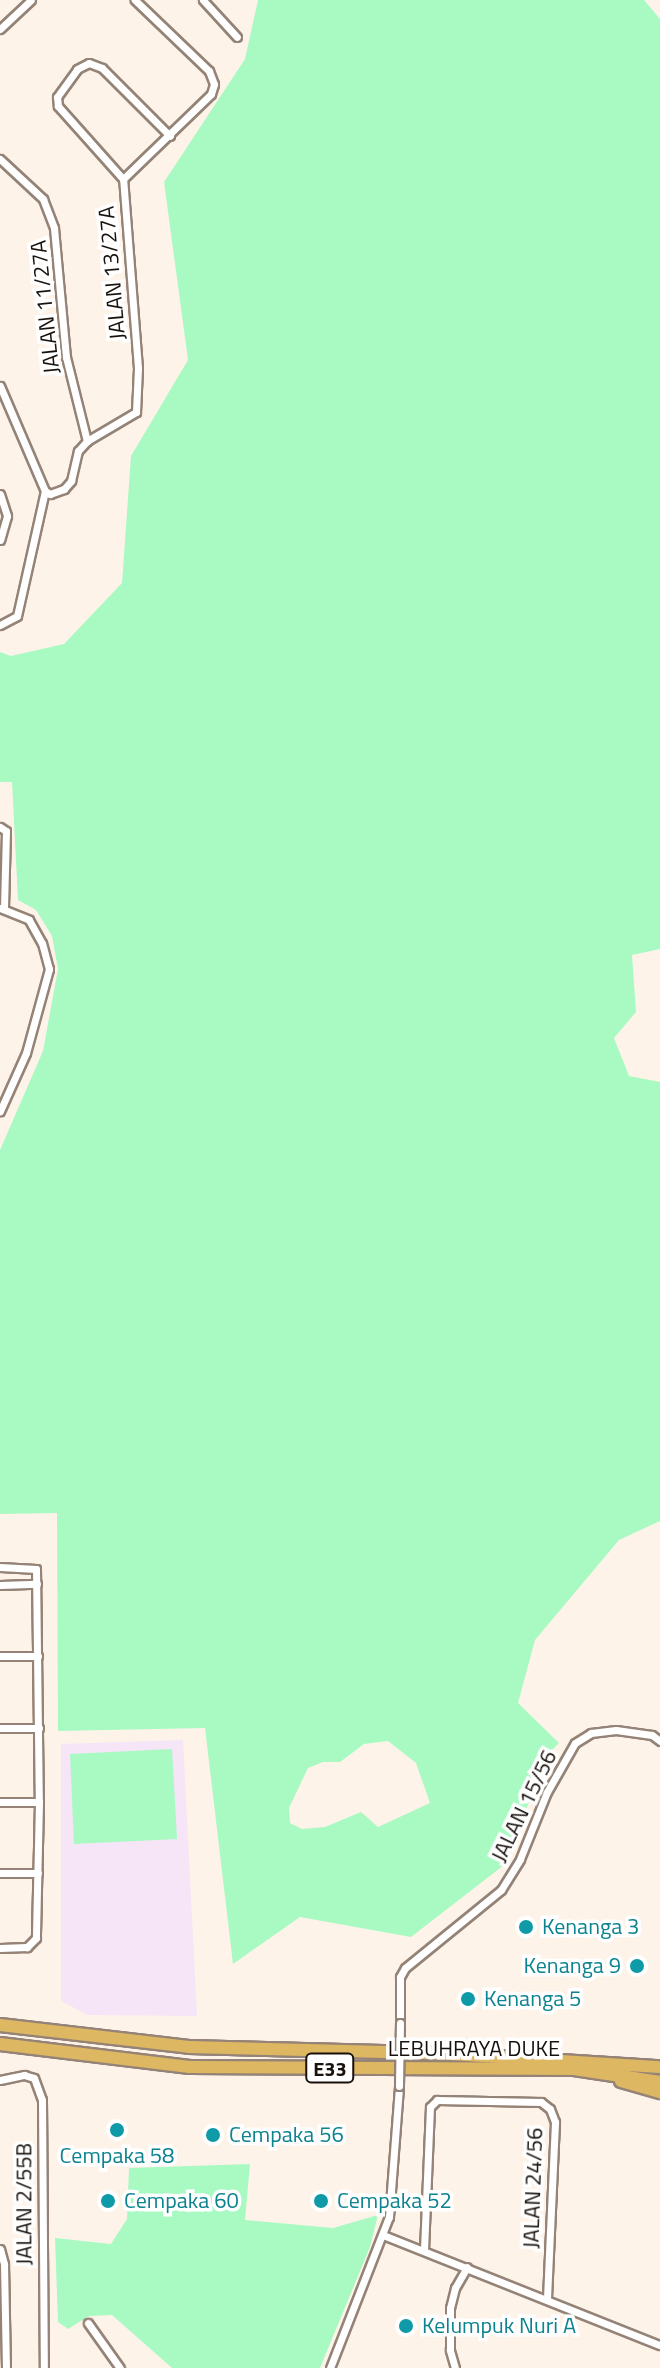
<!DOCTYPE html>
<html>
<head>
<meta charset="utf-8">
<style>
	body { margin:0 }
	#map { position:relative; width:660px; height:2368px; overflow:hidden; background:#fef3e9; font-family:"Titillium Web",sans-serif }
	div>[style] { position:absolute }
	[style*='--x'] { left:calc(var(--x)*1px); top:calc(var(--y)*1px); width:calc(var(--w)*1px); rotate:calc(var(--a)*1deg) }
	.education>* { inset:0; background:#f5e5f7 }
	.green>* { inset:0; background:#a8fac2 }
	.roads { filter:drop-shadow(2px 0 #948376) drop-shadow(-2px 0 #948376) drop-shadow(0 2px #948376) drop-shadow(0 -2px #948376) }
	.minor>* { height:7px; margin:-3.5px; padding:0 3.5px; transform-origin:3.5px; border-radius:3.5px; background:#fff }
	.motorway>* { height:12px; margin:-6px; padding:0 6px; transform-origin:6px; border-radius:6px; background:#deb762 }
	.bridges { filter:drop-shadow(2px 0 #948376) drop-shadow(-2px 0 #948376) drop-shadow(0 2px #948376) drop-shadow(0 -2px #948376) }
	.minor-bridge>* { height:7px; margin:-3.5px; padding:0 3.5px; transform-origin:3.5px; border-radius:3.5px; background:#fff }
	.dots>* { width:22px; height:22px; translate:-50% -50%; box-sizing:border-box; border:4px solid #fff; border-radius:50% }
	span { translate:-50% -50%; white-space:nowrap; text-align:center; line-height:1.15; -webkit-text-stroke:7px #fff; paint-order:stroke }
	.shield-label span { padding:2px 6px; background:#fff; border:2px solid; border-radius:6px; -webkit-text-stroke-width:0 }
	.shield-label { font-size:20px; color:#18110c; font-weight:700 }
	.street-label { font-size:22px; color:#18110c }
	.culture-label { font-size:22px; color:#0d838f }
	.left { translate:0 -50%; text-align:left }
	.right { translate:-100% -50%; text-align:right }
</style>
</head>
<body>
<div id="map">
	<div class="education">
		<i style="clip-path:polygon(183px 1740px,197px 2016px,88px 2015px,61px 2001px,61px 1744px)"></i>
	</div>
	<div class="green">
		<i style="clip-path:polygon(evenodd,258px 0,644px 0,660px 19px,660px 949px,632px 955px,636px 1012px,614px 1038px,629px 1076px,660px 1082px,660px 1521px,619px 1540px,535px 1640px,518px 1703px,559px 1743px,548px 1754px,504px 1865px,411px 1937px,300px 1917px,233px 1964px,205px 1728px,58px 1731px,57px 1513px,0 1514px,0 1150px,43px 1051px,58px 969px,52px 936px,36px 910px,18px 900px,12px 782px,0 782px,0 652px,11px 656px,64px 644px,122px 583px,131px 456px,188px 360px,164px 182px,245px 59px,258px 0,388px 1741px,416px 1763px,430px 1803px,378px 1827px,361px 1812px,325px 1827px,302px 1829px,290px 1823px,289px 1808px,308px 1768px,323px 1762px,340px 1762px,364px 1744px,388px 1741px)"></i>
		<i style="clip-path:polygon(172px 1749px,177px 1839px,74px 1844px,70px 1754px)"></i>
		<i style="clip-path:polygon(250px 2164px,245px 2220px,333px 2228px,378px 2215px,370px 2247px,320px 2368px,172px 2368px,112px 2315px,89px 2316px,68px 2329px,58px 2322px,55px 2238px,111px 2244px,127px 2219px,129px 2168px)"></i>
	</div>
	<div class="roads">
		<div class="minor">
			<i style="--x:203;--y:0;--w:50;--a:47.4"></i>
			<i style="--x:0;--y:29;--w:42;--a:-43.1"></i>
			<i style="--x:0;--y:159;--w:59;--a:42.9"></i>
			<i style="--x:43;--y:199;--w:31;--a:69"></i>
			<i style="--x:54;--y:228;--w:130;--a:84.7"></i>
			<i style="--x:66;--y:357;--w:87;--a:76"></i>
			<i style="--x:123;--y:179;--w:98;--a:-131.7"></i>
			<i style="--x:58;--y:106;--w:9;--a:-96"></i>
			<i style="--x:57;--y:97;--w:34;--a:-54"></i>
			<i style="--x:77;--y:69;--w:13;--a:-27"></i>
			<i style="--x:89;--y:63;--w:14;--a:21"></i>
			<i style="--x:102;--y:68;--w:96;--a:45"></i>
			<i style="--x:0;--y:386;--w:114;--a:66.8"></i>
			<i style="--x:45;--y:491;--w:6;--a:31"></i>
			<i style="--x:50;--y:494;--w:15;--a:-20"></i>
			<i style="--x:64;--y:489;--w:11;--a:-49"></i>
			<i style="--x:71;--y:481;--w:31;--a:-77"></i>
			<i style="--x:78;--y:451;--w:13;--a:-48"></i>
			<i style="--x:87;--y:441;--w:57;--a:-30.6"></i>
			<i style="--x:136;--y:412;--w:44;--a:-87.4"></i>
			<i style="--x:138;--y:368;--w:190;--a:-94.5"></i>
			<i style="--x:123;--y:179;--w:122;--a:-44"></i>
			<i style="--x:211;--y:94;--w:10;--a:-73"></i>
			<i style="--x:214;--y:84;--w:14;--a:-111"></i>
			<i style="--x:209;--y:71;--w:103;--a:-136.2"></i>
			<i style="--x:0;--y:494;--w:23;--a:72"></i>
			<i style="--x:7;--y:516;--w:25;--a:106"></i>
			<i style="--x:0;--y:625;--w:19;--a:-28"></i>
			<i style="--x:17;--y:616;--w:128;--a:-77.4"></i>
			<i style="--x:0;--y:827;--w:7;--a:34"></i>
			<i style="--x:6;--y:831;--w:77;--a:91.5"></i>
			<i style="--x:0;--y:908;--w:31;--a:22"></i>
			<i style="--x:29;--y:920;--w:26;--a:61"></i>
			<i style="--x:42;--y:943;--w:27;--a:75"></i>
			<i style="--x:49;--y:969;--w:87;--a:105.3"></i>
			<i style="--x:26;--y:1053;--w:64;--a:114.1"></i>
			<i style="--x:0;--y:1567;--w:36;--a:3"></i>
			<i style="--x:36;--y:1569;--w:233;--a:89.3"></i>
			<i style="--x:39;--y:1802;--w:136;--a:91.3"></i>
			<i style="--x:36;--y:1938;--w:13;--a:135"></i>
			<i style="--x:27;--y:1947;--w:27;--a:178"></i>
			<i style="--x:0;--y:1585;--w:37;--a:-2"></i>
			<i style="--x:0;--y:1656;--w:38;--a:0"></i>
			<i style="--x:0;--y:1728;--w:39;--a:0"></i>
			<i style="--x:0;--y:1802;--w:39;--a:0"></i>
			<i style="--x:0;--y:1873;--w:38;--a:0"></i>
			<i style="--x:400;--y:2023;--w:46;--a:-90"></i>
			<i style="--x:400;--y:1977;--w:10;--a:-61"></i>
			<i style="--x:405;--y:1968;--w:124;--a:-39.1"></i>
			<i style="--x:501;--y:1890;--w:36;--a:-58"></i>
			<i style="--x:520;--y:1859;--w:72;--a:-68.1"></i>
			<i style="--x:547;--y:1792;--w:56;--a:-60.3"></i>
			<i style="--x:575;--y:1743;--w:19;--a:-32"></i>
			<i style="--x:591;--y:1733;--w:25;--a:-7"></i>
			<i style="--x:616;--y:1730;--w:36;--a:8"></i>
			<i style="--x:652;--y:1735;--w:10;--a:37"></i>
			<i style="--x:0;--y:2080;--w:25;--a:-12"></i>
			<i style="--x:24;--y:2075;--w:10;--a:17"></i>
			<i style="--x:34;--y:2078;--w:23;--a:70"></i>
			<i style="--x:42;--y:2100;--w:268;--a:89.6"></i>
			<i style="--x:383;--y:2235;--w:298;--a:21.7"></i>
			<i style="--x:0;--y:2249;--w:16;--a:75"></i>
			<i style="--x:4;--y:2264;--w:104;--a:88.9"></i>
			<i style="--x:424;--y:2250;--w:143;--a:-87.6"></i>
			<i style="--x:430;--y:2107;--w:10;--a:-45"></i>
			<i style="--x:437;--y:2100;--w:104;--a:1.1"></i>
			<i style="--x:541;--y:2102;--w:11;--a:38"></i>
			<i style="--x:550;--y:2109;--w:14;--a:69"></i>
			<i style="--x:555;--y:2122;--w:176;--a:92.6"></i>
			<i style="--x:88;--y:2323;--w:55;--a:54.6"></i>
			<i style="--x:330;--y:2368;--w:162;--a:-68.7"></i>
			<i style="--x:389;--y:2217;--w:131;--a:-85.6"></i>
			<i style="--x:455;--y:2368;--w:19;--a:-106"></i>
			<i style="--x:450;--y:2350;--w:42;--a:-90"></i>
			<i style="--x:450;--y:2308;--w:21;--a:-76"></i>
			<i style="--x:455;--y:2288;--w:24;--a:-60"></i>
		</div>
		<div class="motorway">
			<i style="--x:0;--y:2025;--w:190;--a:6.6"></i>
			<i style="--x:189;--y:2047;--w:262;--a:1.5"></i>
			<i style="--x:451;--y:2054;--w:209;--a:3.6"></i>
			<i style="--x:0;--y:2044;--w:191;--a:6.9"></i>
			<i style="--x:190;--y:2067;--w:384;--a:0.3"></i>
			<i style="--x:574;--y:2069;--w:87;--a:8.6"></i>
			<i style="--x:621;--y:2081;--w:41;--a:15.8"></i>
		</div>
	</div>
	<div class="bridges">
		<div class="minor-bridge">
			<i style="--x:399;--y:2086;--w:63;--a:-89.1"></i>
		</div>
	</div>
	<div class="dots">
		<i style="left:526px;top:1927px;background:#0f9aa8"></i>
		<i style="left:637px;top:1966px;background:#0f9aa8"></i>
		<i style="left:468px;top:1999px;background:#0f9aa8"></i>
		<i style="left:117px;top:2130px;background:#0f9aa8"></i>
		<i style="left:213px;top:2135px;background:#0f9aa8"></i>
		<i style="left:108px;top:2201px;background:#0f9aa8"></i>
		<i style="left:321px;top:2201px;background:#0f9aa8"></i>
		<i style="left:406px;top:2326px;background:#0f9aa8"></i>
	</div>
	<div class="shield-label">
		<span style="left:330px;top:2068px">E33</span>
	</div>
	<div class="street-label">
		<span style="left:112px;top:273px;rotate:-95deg">JALAN 13/27A</span>
		<span style="left:45px;top:307px;rotate:-96deg">JALAN 11/27A</span>
		<span style="left:524px;top:1806px;rotate:-64deg">JALAN 15/56</span>
		<span style="left:474px;top:2049px">LEBUHRAYA DUKE</span>
		<span style="left:533px;top:2188px;rotate:-88deg">JALAN 24/56</span>
		<span style="left:24px;top:2204px;rotate:-90deg">JALAN 2/55B</span>
	</div>
	<div class="culture-label">
		<span class="left" style="left:542px;top:1927px">Kenanga 3</span>
		<span class="right" style="left:621px;top:1966px">Kenanga 9</span>
		<span class="left" style="left:484px;top:1999px">Kenanga 5</span>
		<span class="left" style="left:229px;top:2135px">Cempaka 56</span>
		<span style="left:117px;top:2156px">Cempaka 58</span>
		<span class="left" style="left:124px;top:2201px">Cempaka 60</span>
		<span class="left" style="left:337px;top:2201px">Cempaka 52</span>
		<span class="left" style="left:422px;top:2326px">Kelumpuk Nuri A</span>
	</div>
</div>
</body>
</html>
